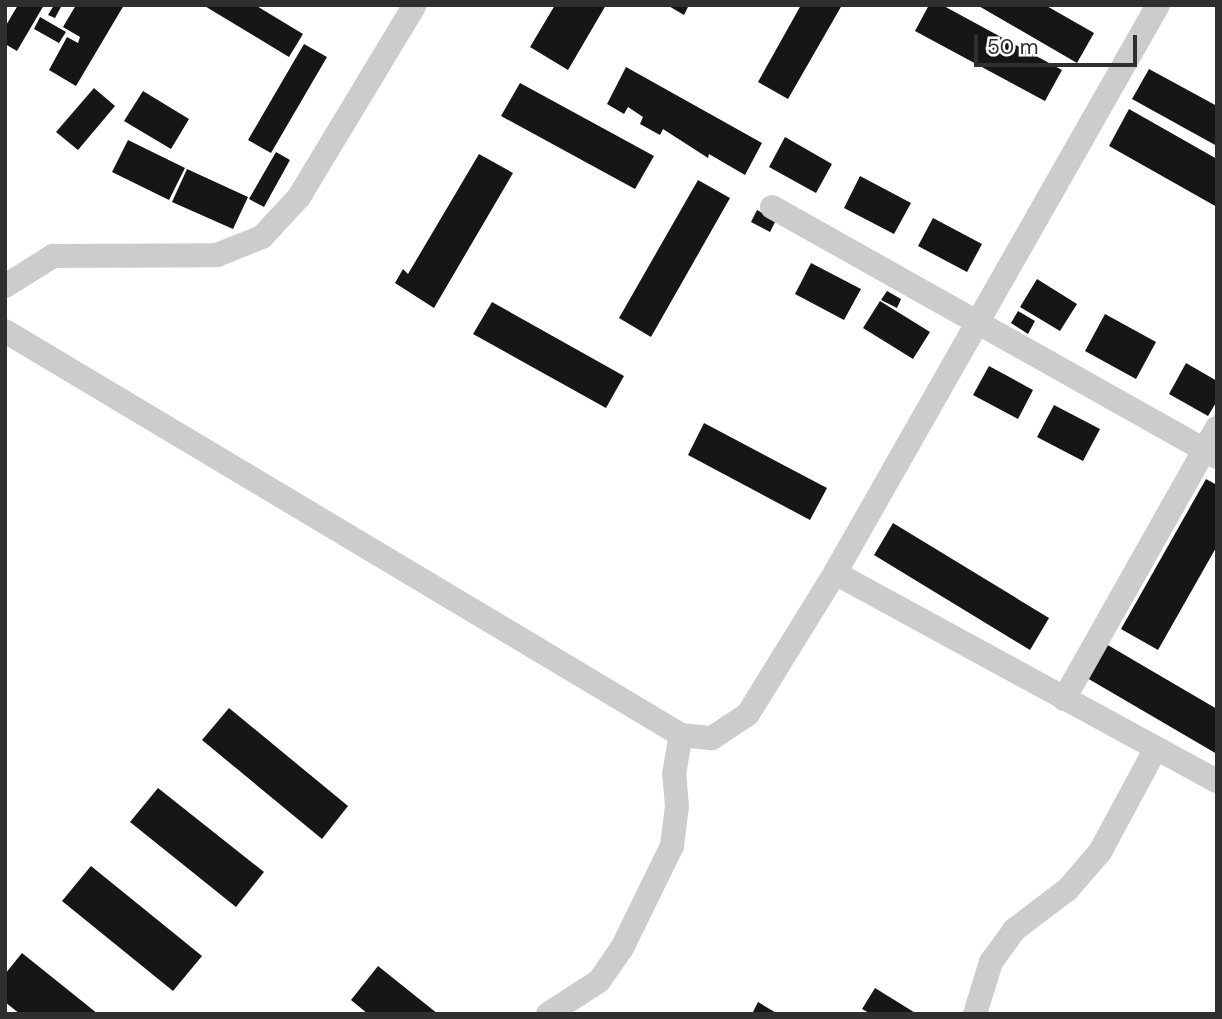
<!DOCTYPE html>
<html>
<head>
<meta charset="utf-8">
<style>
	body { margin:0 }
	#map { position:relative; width:1222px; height:1019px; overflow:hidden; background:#fff; font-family:"DM Sans",sans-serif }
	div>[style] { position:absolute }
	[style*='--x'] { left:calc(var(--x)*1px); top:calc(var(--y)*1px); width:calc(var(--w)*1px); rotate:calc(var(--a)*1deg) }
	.building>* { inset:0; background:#161616 }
	.minor>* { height:24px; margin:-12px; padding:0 12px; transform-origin:12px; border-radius:12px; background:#ccc }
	span { translate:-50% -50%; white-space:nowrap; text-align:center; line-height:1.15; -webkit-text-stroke:7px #fff; paint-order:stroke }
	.frame { position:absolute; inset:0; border:7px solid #2f2f2f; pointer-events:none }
	.scale { position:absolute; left:974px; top:35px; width:163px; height:32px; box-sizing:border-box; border:4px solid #2f2f2f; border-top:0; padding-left:9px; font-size:21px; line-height:24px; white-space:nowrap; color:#2f2f2f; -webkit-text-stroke:5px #fff; paint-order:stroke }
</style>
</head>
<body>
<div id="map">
	<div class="building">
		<i style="clip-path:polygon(18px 5px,44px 5px,17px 51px,5px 44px,5px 27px)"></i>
		<i style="clip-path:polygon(54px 5px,62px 5px,55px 18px,48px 15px)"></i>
		<i style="clip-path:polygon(76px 5px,124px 5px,76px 86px,49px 70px,67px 37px,78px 43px,80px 37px,63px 27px)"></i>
		<i style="clip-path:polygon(203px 5px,255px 5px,303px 34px,289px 57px)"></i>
		<i style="clip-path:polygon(555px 5px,606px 5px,568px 70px,530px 47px)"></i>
		<i style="clip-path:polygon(667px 5px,689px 5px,684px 15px)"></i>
		<i style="clip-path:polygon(801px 5px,842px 5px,788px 99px,758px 82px)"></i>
		<i style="clip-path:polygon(929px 5px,942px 5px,1062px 70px,1045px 101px,915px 31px)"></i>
		<i style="clip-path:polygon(977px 5px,1045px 5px,1094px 33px,1077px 63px)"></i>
		<i style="clip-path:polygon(40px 17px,66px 32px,59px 43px,34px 29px)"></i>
		<i style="clip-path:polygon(304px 44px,327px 57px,271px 153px,248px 140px)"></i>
		<i style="clip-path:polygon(626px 67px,762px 143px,745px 175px,709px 154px,708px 158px,663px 129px,660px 135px,640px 124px,643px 117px,628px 107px,624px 114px,607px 104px)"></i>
		<i style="clip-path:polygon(1149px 69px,1217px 106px,1217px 146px,1132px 99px)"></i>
		<i style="clip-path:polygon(520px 83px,654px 156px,635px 189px,501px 116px)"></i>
		<i style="clip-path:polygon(94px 88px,115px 106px,78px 150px,56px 132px)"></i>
		<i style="clip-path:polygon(143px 91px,189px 119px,171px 149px,124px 121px)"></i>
		<i style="clip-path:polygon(1129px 109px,1217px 159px,1217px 207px,1109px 146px)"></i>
		<i style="clip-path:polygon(785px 137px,832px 164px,816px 193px,769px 167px)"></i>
		<i style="clip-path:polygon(128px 140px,185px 168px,169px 200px,112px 172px)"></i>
		<i style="clip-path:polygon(276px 152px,290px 160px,264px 207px,249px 199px)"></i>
		<i style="clip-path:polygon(479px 154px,513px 173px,434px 308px,395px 283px,403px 269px,408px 274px)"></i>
		<i style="clip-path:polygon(187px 169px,248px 197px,233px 229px,172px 202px)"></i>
		<i style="clip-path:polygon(860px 176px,911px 203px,894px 234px,844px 208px)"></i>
		<i style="clip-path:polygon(698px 180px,730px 198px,651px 337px,619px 318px)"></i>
		<i style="clip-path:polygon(757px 210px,776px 220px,770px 232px,751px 222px)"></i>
		<i style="clip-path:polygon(933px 218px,982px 244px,967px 272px,918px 246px)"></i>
		<i style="clip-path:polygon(811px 263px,861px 289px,844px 320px,795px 294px)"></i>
		<i style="clip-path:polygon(1037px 279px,1077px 304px,1060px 331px,1020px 307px)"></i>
		<i style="clip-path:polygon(887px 291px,901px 299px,897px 308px,881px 300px)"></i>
		<i style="clip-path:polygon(880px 301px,930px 332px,913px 359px,863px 328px)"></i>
		<i style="clip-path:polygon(492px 302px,624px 376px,606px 408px,473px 334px)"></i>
		<i style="clip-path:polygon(1018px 311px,1035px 321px,1028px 334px,1011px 323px)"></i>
		<i style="clip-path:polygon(1105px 314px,1156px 342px,1136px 379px,1085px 351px)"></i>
		<i style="clip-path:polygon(1186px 363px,1217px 381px,1217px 401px,1208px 416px,1169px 394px)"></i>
		<i style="clip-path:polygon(989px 366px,1033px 390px,1018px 419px,973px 395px)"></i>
		<i style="clip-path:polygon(1054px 405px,1100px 429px,1083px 461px,1037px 437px)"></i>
		<i style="clip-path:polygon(704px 423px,827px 488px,810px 520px,688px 455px)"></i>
		<i style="clip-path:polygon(1206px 479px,1217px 485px,1217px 546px,1158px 650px,1121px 629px)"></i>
		<i style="clip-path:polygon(893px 523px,1049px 618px,1030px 650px,874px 555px)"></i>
		<i style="clip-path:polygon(1106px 644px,1217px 709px,1217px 754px,1087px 678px)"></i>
		<i style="clip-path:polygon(229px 708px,348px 806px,322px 839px,202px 740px)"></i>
		<i style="clip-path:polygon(158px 788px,264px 872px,236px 907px,130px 822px)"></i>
		<i style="clip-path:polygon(91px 866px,202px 956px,173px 991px,62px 901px)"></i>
		<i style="clip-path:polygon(22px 953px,98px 1014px,20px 1014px,5px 1002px,5px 974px)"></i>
		<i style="clip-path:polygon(378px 966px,438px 1014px,368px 1014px,351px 1000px)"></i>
		<i style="clip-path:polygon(875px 988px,917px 1014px,871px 1014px,862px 1009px)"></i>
		<i style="clip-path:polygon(758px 1002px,778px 1014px,752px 1014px)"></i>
	</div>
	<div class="minor">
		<i style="--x:772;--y:207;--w:510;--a:29.33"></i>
		<i style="--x:5;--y:286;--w:57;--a:-32"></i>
		<i style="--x:53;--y:256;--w:164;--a:-0.3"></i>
		<i style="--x:217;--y:255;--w:48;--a:-21.8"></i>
		<i style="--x:262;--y:237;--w:54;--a:-47.2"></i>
		<i style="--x:299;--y:197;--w:224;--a:-58.9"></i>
		<i style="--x:5;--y:331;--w:788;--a:30.86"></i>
		<i style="--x:681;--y:735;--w:31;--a:6"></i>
		<i style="--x:712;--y:738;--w:43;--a:-33.7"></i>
		<i style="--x:748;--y:714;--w:166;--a:-58.3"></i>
		<i style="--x:835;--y:573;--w:653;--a:-60.37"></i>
		<i style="--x:835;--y:573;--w:435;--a:28.6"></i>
		<i style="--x:1064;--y:699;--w:311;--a:-60.6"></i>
		<i style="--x:548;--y:1014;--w:61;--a:-32.9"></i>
		<i style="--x:599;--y:981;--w:40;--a:-55.1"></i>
		<i style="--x:622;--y:948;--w:114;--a:-63.9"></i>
		<i style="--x:672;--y:846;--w:40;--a:-82.9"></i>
		<i style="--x:677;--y:806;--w:32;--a:-95"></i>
		<i style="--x:674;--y:774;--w:40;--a:-80"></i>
		<i style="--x:975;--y:1014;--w:54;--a:-72.9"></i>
		<i style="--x:991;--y:962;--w:39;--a:-54"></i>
		<i style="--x:1014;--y:930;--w:68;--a:-37.2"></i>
		<i style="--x:1068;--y:889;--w:49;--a:-49.1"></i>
		<i style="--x:1100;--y:852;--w:118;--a:-61.7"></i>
	</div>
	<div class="frame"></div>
	<div class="scale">50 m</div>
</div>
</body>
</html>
